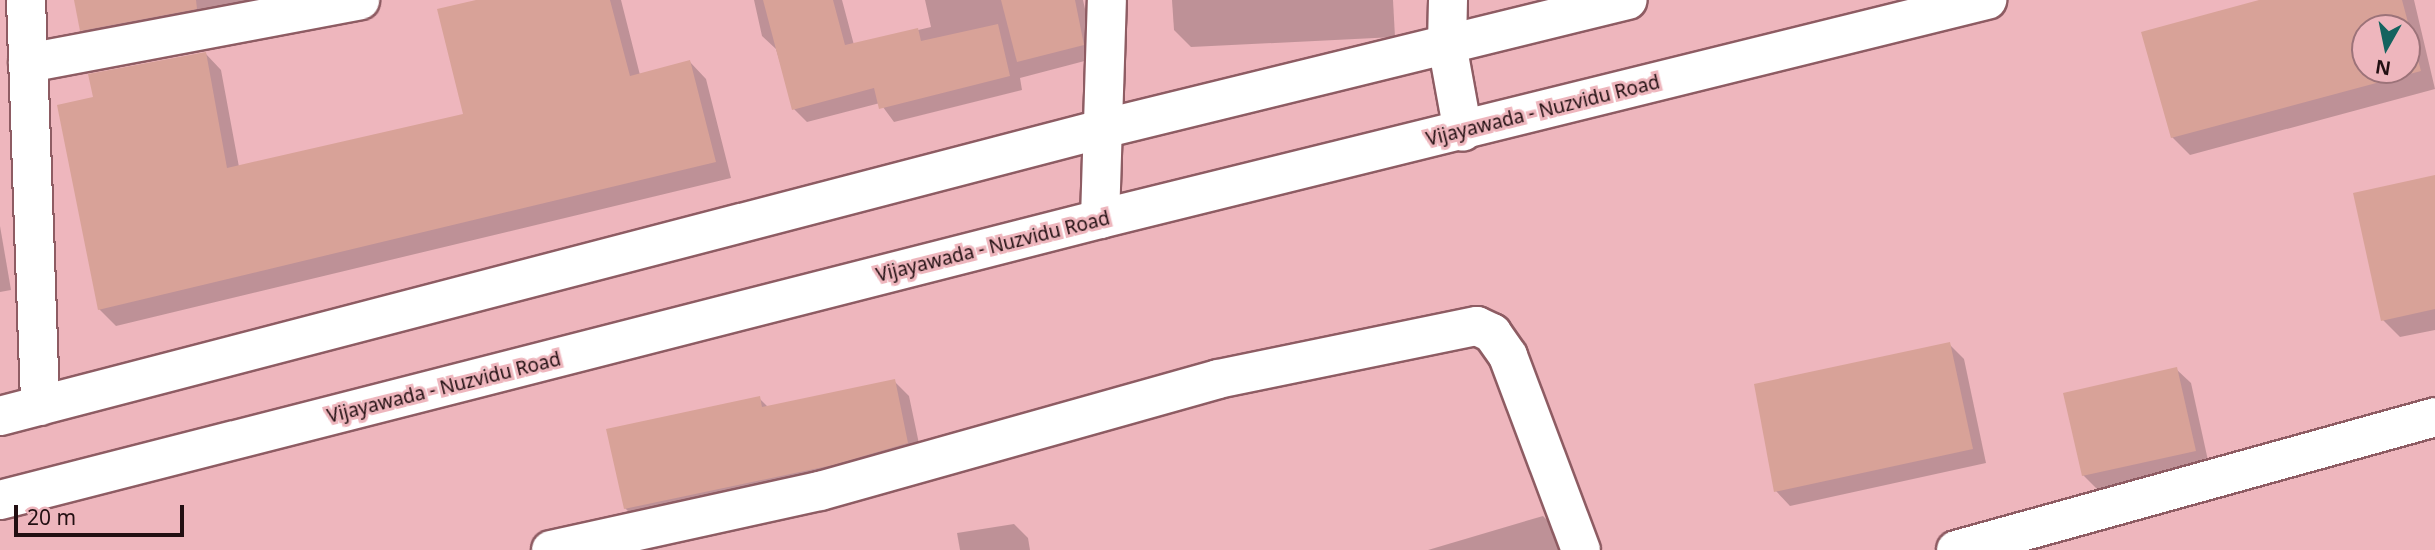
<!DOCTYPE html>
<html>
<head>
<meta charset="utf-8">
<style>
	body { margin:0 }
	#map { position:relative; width:2435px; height:550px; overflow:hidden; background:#eeb6bd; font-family:"Noto Sans",sans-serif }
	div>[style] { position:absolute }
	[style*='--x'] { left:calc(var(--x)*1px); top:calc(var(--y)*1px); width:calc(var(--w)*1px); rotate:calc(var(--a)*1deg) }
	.shadow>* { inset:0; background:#0003 }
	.building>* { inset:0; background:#d8a298 }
	.roads { filter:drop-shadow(2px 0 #8e5c63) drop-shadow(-2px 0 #8e5c63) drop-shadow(0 2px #8e5c63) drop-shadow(0 -2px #8e5c63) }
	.street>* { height:38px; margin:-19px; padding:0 19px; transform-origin:19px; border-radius:19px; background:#fff }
	.primary>* { height:38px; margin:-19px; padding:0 19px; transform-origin:19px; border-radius:19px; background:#fff }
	span { translate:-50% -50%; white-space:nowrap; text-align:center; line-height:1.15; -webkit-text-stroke:6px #eeb6bd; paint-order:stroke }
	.street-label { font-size:19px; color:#220f12 }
	.north { position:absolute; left:2351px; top:14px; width:70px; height:70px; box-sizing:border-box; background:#eeb6bd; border:2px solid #9c7379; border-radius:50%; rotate:189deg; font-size:19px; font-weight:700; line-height:28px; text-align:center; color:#220f12 }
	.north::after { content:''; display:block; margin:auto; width:24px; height:32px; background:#14635f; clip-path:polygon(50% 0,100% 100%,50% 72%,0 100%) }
	.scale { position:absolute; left:14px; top:505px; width:170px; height:32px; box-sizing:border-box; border:4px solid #220f12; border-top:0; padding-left:9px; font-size:21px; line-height:24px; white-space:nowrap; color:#220f12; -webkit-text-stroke:5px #eeb6bd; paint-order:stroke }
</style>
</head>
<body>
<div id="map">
	<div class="shadow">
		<i style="clip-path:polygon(76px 0,305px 0,99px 47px,82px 30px)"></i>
		<i style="clip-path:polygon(484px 0,621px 0,640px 75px,690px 62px,706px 79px,731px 178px,116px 326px,99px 309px,95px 98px,205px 53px,221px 70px,239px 167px,465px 115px)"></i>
		<i style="clip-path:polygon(754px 0,842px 0,854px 45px,931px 27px,925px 0,1083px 0,1096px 58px,1020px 78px,1022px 90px,894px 122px,880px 103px,807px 122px,794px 109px,776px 49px,762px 36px)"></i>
		<i style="clip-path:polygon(1172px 0,1393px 0,1395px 37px,1191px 47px,1174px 30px)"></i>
		<i style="clip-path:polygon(evenodd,2265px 0,2414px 0,2435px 89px,2190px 155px,2172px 137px,2265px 0,2365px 28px,2407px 28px,2407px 70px,2365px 70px,2365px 28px)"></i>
		<i style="clip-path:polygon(2435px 177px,2435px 330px,2400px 337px,2383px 320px)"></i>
		<i style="clip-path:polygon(0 226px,11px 290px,0 292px)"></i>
		<i style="clip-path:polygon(1949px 344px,1964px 359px,1986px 463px,1790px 506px,1776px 491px)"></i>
		<i style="clip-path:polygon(2176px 369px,2191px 383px,2209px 465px,2098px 490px,2083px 475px)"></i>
		<i style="clip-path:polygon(894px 381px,909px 396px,922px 458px,640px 523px,625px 508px,759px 398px,768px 407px)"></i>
		<i style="clip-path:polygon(1543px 516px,1561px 534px,1566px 550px,1428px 550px)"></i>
		<i style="clip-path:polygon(1014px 524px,1028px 538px,1030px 550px,960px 550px,957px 533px)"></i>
	</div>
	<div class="building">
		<i style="clip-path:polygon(74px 0,196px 0,197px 9px,80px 31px)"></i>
		<i style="clip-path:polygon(476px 0,610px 0,630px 76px,690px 60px,716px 162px,98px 310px,57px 105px,93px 97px,88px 74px,206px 52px,227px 168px,463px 114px,437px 9px)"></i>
		<i style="clip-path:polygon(763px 0,833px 0,845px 45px,918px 28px,921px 41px,998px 24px,1010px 76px,879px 109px,874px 88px,792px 110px)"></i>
		<i style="clip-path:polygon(1001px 0,1075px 0,1084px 45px,1017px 62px)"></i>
		<i style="clip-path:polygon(evenodd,2259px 0,2402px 0,2421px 71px,2171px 138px,2141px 32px,2259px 0,2365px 28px,2407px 28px,2407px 70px,2365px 70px,2365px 28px)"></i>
		<i style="clip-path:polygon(2435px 175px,2435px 309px,2381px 321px,2353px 193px)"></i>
		<i style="clip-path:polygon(1950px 342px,1973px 449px,1774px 492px,1754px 384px)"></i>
		<i style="clip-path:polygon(2177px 367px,2196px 451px,2082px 476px,2063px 393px)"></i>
		<i style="clip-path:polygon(895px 379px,908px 443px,833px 465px,624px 509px,606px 429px,760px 396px,762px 407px)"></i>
	</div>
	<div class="roads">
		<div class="street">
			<i style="--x:26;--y:0;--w:406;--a:88"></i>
			<i style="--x:1448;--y:0;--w:44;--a:91.3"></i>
			<i style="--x:1447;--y:44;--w:89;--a:79.7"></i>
			<i style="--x:28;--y:63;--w:338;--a:-10.7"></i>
			<i style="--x:1100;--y:219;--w:219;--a:-88.2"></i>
			<i style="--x:551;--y:550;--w:275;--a:-12.4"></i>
			<i style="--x:820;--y:491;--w:413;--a:-15.7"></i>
			<i style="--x:1218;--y:379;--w:264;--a:-11.6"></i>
			<i style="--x:1477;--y:326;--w:17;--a:25"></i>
			<i style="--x:1492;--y:333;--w:28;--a:55"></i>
			<i style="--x:1508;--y:356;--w:207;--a:69.4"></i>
			<i style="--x:1956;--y:550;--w:497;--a:-15.5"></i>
		</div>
		<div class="primary">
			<i style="--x:0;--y:416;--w:1143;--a:-14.6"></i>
			<i style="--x:1106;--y:128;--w:537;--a:-13.78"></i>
			<i style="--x:0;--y:500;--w:1135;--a:-14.33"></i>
			<i style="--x:1100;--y:219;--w:914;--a:-13.87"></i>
		</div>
	</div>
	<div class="street-label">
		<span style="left:1543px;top:111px;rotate:-14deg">Vijayawada - Nuzvidu Road</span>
		<span style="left:993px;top:247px;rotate:-14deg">Vijayawada - Nuzvidu Road</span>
		<span style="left:444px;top:388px;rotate:-14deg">Vijayawada - Nuzvidu Road</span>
	</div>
	<div class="north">N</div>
	<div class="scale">20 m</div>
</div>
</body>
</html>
